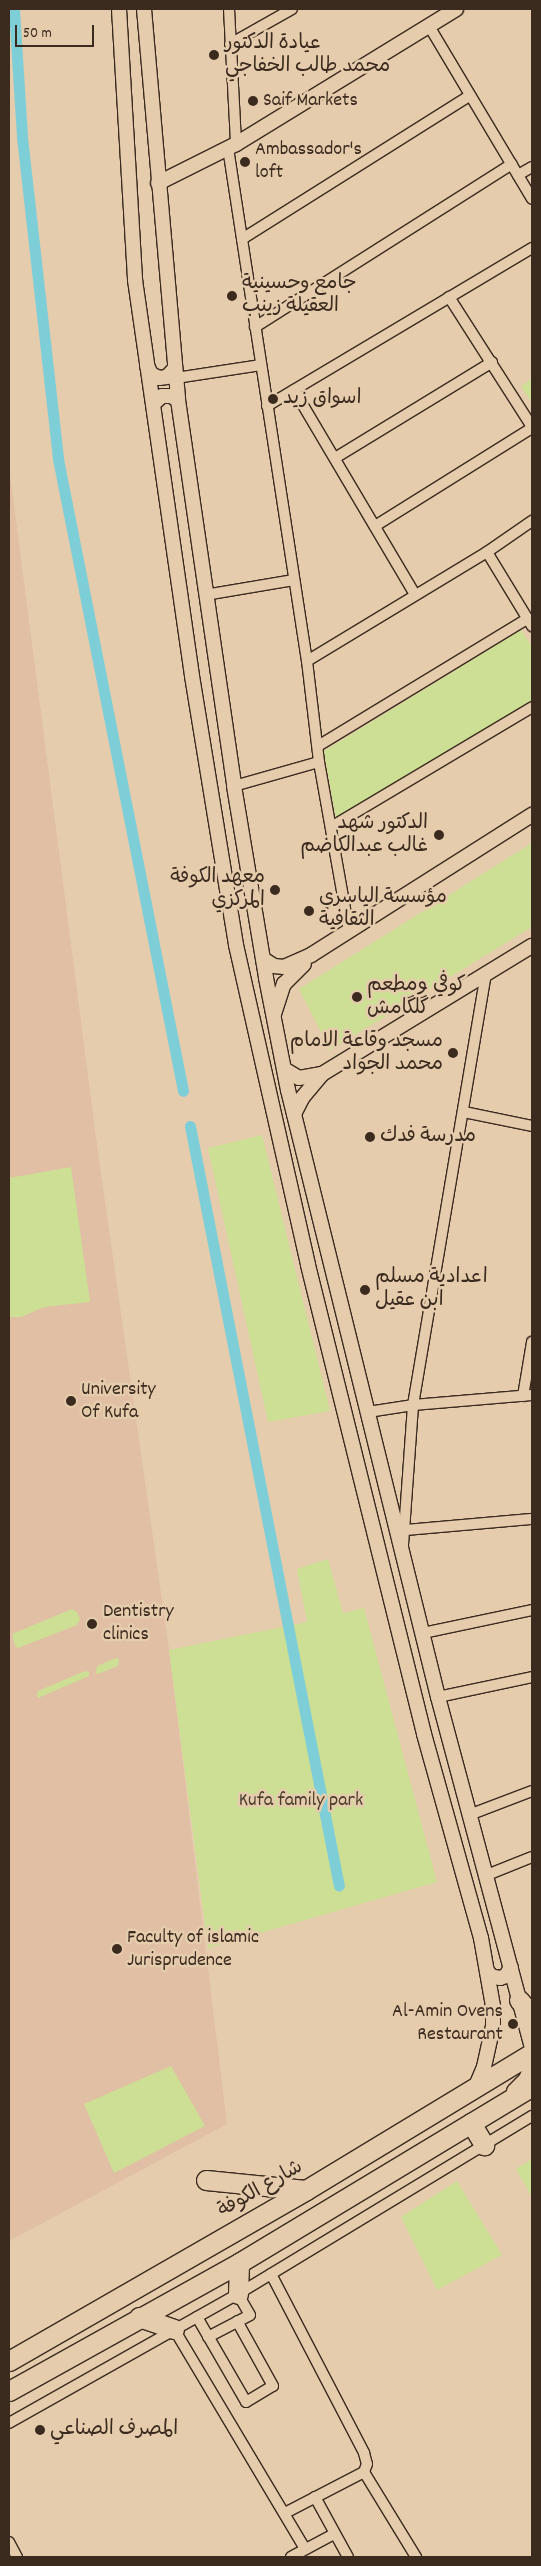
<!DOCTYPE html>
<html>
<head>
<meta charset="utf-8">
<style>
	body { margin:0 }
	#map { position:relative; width:541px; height:2566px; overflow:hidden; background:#e5ccad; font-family:Dekko,"Playpen Sans Arabic",sans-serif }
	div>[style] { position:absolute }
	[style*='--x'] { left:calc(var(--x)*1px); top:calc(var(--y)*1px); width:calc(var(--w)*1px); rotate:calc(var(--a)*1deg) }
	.built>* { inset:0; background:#e1bfa4 }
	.green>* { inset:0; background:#ccdf94 }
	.canal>* { height:11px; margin:-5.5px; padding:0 5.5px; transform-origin:5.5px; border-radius:5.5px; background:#7eced8 }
	.roads { filter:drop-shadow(1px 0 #3b2a1e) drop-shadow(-1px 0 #3b2a1e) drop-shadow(0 1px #3b2a1e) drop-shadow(0 -1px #3b2a1e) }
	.street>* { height:10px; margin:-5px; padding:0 5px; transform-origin:5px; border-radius:5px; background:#e5ccad }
	.secondary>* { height:14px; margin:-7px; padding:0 7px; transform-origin:7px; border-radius:7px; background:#e5ccad }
	.highway>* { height:19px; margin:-9.5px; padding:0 9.5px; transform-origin:9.5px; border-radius:9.5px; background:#e5ccad }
	.dots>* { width:14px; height:14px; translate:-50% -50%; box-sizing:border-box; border:2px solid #e5ccad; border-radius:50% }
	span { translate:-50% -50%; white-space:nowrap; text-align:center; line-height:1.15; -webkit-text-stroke:5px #e5ccad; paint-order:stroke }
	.poi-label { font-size:20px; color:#3b2a1e }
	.left { translate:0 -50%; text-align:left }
	.right { translate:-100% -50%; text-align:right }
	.park-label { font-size:20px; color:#4a3c2a }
	.street-label { font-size:20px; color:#3b2a1e }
	.frame { position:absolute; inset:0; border:10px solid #3b2a1e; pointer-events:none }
	.scale { position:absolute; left:15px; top:25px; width:79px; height:22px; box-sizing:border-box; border:2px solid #3b2a1e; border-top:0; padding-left:6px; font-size:15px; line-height:18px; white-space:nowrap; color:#3b2a1e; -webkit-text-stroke:4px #e5ccad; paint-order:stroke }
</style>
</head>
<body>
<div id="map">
	<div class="built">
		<i style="clip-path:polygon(9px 466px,98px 1153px,169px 1650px,227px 2124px,9px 2241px)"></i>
	</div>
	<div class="green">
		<i style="clip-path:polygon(532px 379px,532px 403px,521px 386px)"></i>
		<i style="clip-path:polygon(521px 630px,532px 647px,532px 703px,336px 819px,324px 751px)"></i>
		<i style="clip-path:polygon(532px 843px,532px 927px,330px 1050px,299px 989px)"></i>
		<i style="clip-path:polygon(262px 1135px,330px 1411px,268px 1422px,208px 1148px)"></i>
		<i style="clip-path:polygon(71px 1167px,90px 1302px,44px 1307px,21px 1317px,9px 1317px,9px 1178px)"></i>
		<i style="clip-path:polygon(328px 1559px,343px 1613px,364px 1608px,437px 1882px,208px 1948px,169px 1650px,307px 1622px,297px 1569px)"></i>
		<i style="clip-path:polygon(72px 1609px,77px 1612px,80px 1619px,77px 1625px,18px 1648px,15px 1646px,12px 1634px)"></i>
		<i style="clip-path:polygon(116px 1658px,119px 1659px,118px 1666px,98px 1674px,96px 1673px,97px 1666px)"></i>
		<i style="clip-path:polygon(85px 1671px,89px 1672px,89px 1676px,38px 1698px,37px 1696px,38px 1691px)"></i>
		<i style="clip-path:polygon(171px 2066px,205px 2126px,114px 2173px,84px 2104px)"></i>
		<i style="clip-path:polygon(532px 2159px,532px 2197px,516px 2169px)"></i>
		<i style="clip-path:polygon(457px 2181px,502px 2255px,437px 2290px,401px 2217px)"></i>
	</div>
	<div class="canal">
		<i style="--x:14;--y:9;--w:128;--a:86.4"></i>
		<i style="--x:22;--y:137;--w:324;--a:83.6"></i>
		<i style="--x:58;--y:459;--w:644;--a:78.81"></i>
		<i style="--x:190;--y:1126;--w:774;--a:78.91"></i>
	</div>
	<div class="roads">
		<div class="street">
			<i style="--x:229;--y:9;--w:135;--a:87"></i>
			<i style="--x:429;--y:26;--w:201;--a:59.2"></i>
			<i style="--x:230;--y:44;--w:71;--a:-29.4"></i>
			<i style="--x:228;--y:148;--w:519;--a:81.25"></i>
			<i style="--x:307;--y:661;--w:102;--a:83.2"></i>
			<i style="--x:319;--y:762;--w:172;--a:79.9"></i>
			<i style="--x:518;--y:175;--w:16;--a:-30"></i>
			<i style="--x:242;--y:239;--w:268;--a:-32.2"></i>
			<i style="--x:449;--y:297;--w:154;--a:57.4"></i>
			<i style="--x:255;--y:327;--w:304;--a:-32.4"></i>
			<i style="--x:176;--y:378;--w:86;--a:-8.7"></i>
			<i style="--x:294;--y:390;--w:238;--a:59.4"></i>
			<i style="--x:267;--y:406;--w:309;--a:-30.8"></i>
			<i style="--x:335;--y:458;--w:184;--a:-31.4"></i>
			<i style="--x:375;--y:526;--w:185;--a:-32"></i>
			<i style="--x:487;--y:552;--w:87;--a:58.7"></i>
			<i style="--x:205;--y:595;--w:90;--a:-9.6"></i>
			<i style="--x:307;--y:661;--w:210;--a:-31.2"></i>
			<i style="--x:487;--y:552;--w:55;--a:-34.6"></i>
			<i style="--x:318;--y:746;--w:245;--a:-31.3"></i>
			<i style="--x:234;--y:786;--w:88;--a:-15.8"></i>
			<i style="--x:331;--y:827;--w:234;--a:-30.8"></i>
			<i style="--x:464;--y:1112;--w:69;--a:11.6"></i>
			<i style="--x:523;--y:1396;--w:55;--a:-80.5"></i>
			<i style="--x:368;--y:1412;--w:46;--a:-8.8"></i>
			<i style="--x:413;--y:1405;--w:119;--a:-4.8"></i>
			<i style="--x:405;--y:1530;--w:127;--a:-5"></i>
			<i style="--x:403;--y:1545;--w:140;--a:-85.9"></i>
			<i style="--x:413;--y:1405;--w:438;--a:-80.4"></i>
			<i style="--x:423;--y:1633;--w:111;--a:-11.9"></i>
			<i style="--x:438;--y:1697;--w:96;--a:-12"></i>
			<i style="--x:469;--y:1815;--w:67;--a:-20.9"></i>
			<i style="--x:487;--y:1875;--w:48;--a:-21.8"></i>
			<i style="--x:271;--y:2274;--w:202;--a:62.5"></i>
			<i style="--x:364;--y:2453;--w:11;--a:75"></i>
			<i style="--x:367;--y:2464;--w:9;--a:111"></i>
			<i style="--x:364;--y:2472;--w:89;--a:152.6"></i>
			<i style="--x:197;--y:2317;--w:98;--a:60"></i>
			<i style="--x:246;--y:2402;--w:31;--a:-31"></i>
			<i style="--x:273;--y:2386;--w:74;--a:-119"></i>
			<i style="--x:174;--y:2329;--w:256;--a:59.2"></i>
			<i style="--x:208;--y:2337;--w:47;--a:-27.6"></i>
			<i style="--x:250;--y:2315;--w:24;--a:-120"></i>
			<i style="--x:9;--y:2423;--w:263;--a:-29.4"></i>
			<i style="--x:238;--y:2294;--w:344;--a:-31.2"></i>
			<i style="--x:364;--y:2472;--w:100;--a:58.5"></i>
			<i style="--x:315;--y:2497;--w:68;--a:61.2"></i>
			<i style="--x:9;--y:2542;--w:17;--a:62"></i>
			<i style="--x:291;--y:2557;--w:49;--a:-28.1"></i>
		</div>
		<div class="secondary">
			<i style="--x:119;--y:9;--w:271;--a:86.6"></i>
			<i style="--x:135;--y:280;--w:400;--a:81.8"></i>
			<i style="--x:192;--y:676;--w:273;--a:80.7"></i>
			<i style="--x:236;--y:945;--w:328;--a:77.3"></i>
			<i style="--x:308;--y:1265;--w:483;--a:76.1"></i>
			<i style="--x:424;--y:1734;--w:212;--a:74.4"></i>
			<i style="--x:481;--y:1938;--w:69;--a:80"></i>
			<i style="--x:493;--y:2006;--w:20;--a:90"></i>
			<i style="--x:493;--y:2026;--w:42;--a:102.4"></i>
			<i style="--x:484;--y:2067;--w:23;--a:113"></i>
			<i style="--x:144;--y:9;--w:392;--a:85"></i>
			<i style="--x:178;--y:400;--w:390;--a:81.7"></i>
			<i style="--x:234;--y:786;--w:195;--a:80.5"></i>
			<i style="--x:266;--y:978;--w:114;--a:78.9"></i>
			<i style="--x:288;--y:1090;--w:625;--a:76.12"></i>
			<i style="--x:438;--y:1697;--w:363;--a:75"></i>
			<i style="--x:158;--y:183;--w:87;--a:-26.6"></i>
			<i style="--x:236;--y:144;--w:258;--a:-31.5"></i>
			<i style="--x:147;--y:366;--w:9;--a:63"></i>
			<i style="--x:151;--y:374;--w:9;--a:27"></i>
			<i style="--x:159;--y:378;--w:8;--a:-7"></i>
			<i style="--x:167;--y:377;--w:12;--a:-48"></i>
			<i style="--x:153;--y:404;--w:12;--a:-42"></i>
			<i style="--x:162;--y:396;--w:9;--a:0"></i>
			<i style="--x:171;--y:396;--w:8;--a:30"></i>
			<i style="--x:263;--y:959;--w:13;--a:32"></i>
			<i style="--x:274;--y:966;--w:10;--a:6"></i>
			<i style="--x:284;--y:967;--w:30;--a:-24"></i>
			<i style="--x:311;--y:955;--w:262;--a:-32.4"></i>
			<i style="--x:274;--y:1014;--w:32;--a:-72"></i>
			<i style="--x:284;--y:984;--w:28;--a:-45"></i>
			<i style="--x:284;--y:1069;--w:17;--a:31"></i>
			<i style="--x:299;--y:1078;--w:23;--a:-10"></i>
			<i style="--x:294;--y:1114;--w:18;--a:-63"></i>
			<i style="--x:302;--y:1098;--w:31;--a:-50"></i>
			<i style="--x:322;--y:1074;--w:246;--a:-31.4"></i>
			<i style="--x:487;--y:1971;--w:6;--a:51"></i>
			<i style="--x:491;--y:1976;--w:9;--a:13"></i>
			<i style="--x:500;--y:1978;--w:6;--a:-18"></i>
			<i style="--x:506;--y:1976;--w:10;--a:-61"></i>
			<i style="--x:514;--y:2091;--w:17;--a:-45"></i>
			<i style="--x:526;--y:2079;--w:16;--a:-68"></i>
		</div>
		<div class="highway">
			<i style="--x:519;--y:2000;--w:20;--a:49"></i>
			<i style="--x:471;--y:2123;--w:26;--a:59"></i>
			<i style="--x:206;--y:2180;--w:100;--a:5.7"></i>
			<i style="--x:238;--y:2294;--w:31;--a:-88"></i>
			<i style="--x:139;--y:2317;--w:37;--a:19"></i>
			<i style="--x:9;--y:2361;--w:343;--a:-29.9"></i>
			<i style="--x:306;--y:2190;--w:264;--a:-31.2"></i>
			<i style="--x:9;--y:2391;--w:263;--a:-29.1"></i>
			<i style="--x:239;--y:2263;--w:342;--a:-31.1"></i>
		</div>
	</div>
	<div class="dots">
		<i style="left:214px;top:55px;background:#3b2a1e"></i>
		<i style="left:253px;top:101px;background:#3b2a1e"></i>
		<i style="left:245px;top:162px;background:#3b2a1e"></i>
		<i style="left:232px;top:296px;background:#3b2a1e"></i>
		<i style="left:273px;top:399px;background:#3b2a1e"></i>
		<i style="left:439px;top:835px;background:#3b2a1e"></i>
		<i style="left:275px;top:890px;background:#3b2a1e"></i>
		<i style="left:309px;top:911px;background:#3b2a1e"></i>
		<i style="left:357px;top:997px;background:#3b2a1e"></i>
		<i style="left:453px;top:1053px;background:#3b2a1e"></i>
		<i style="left:370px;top:1137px;background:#3b2a1e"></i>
		<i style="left:365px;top:1290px;background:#3b2a1e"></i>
		<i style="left:71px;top:1401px;background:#3b2a1e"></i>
		<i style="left:92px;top:1624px;background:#3b2a1e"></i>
		<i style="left:117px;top:1949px;background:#3b2a1e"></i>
		<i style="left:513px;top:2024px;background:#3b2a1e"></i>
		<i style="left:40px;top:2430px;background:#3b2a1e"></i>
	</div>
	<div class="poi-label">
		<span class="left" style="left:225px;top:56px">عيادة الدكتور<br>محمد طالب الخفاجي</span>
		<span class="left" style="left:263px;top:101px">Saif Markets</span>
		<span class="left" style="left:255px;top:162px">Ambassador's<br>loft</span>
		<span class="left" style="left:242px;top:296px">جامع وحسينية<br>العقيلة زينب</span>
		<span class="left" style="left:283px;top:399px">اسواق زيد</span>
		<span class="right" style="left:428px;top:836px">الدكتور شهد<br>غالب عبدالكاضم</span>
		<span class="right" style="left:265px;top:890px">معهد الكوفة<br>المركزي</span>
		<span class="left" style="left:319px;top:910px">مؤسسة الياسري<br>الثقافية</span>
		<span class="left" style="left:367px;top:998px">كوفي ومطعم<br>گلگامش</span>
		<span class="right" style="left:443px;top:1054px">مسجد وقاعة الامام<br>محمد الجواد</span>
		<span class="left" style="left:380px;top:1137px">مدرسة فدك</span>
		<span class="left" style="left:375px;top:1290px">اعدادية مسلم<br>ابن عقيل</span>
		<span class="left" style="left:81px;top:1402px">University<br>Of Kufa</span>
		<span class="left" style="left:103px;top:1624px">Dentistry<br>clinics</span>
		<span class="left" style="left:127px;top:1950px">Faculty of islamic<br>Jurisprudence</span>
		<span class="right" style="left:503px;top:2024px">Al-Amin Ovens<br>Restaurant</span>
		<span class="left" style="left:50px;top:2430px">المصرف الصناعي</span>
	</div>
	<div class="park-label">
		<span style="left:301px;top:1801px">Kufa family park</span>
	</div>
	<div class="street-label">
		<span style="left:261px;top:2190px;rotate:-30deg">شارع الكوفة</span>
	</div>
	<div class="frame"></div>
	<div class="scale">50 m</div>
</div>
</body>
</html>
